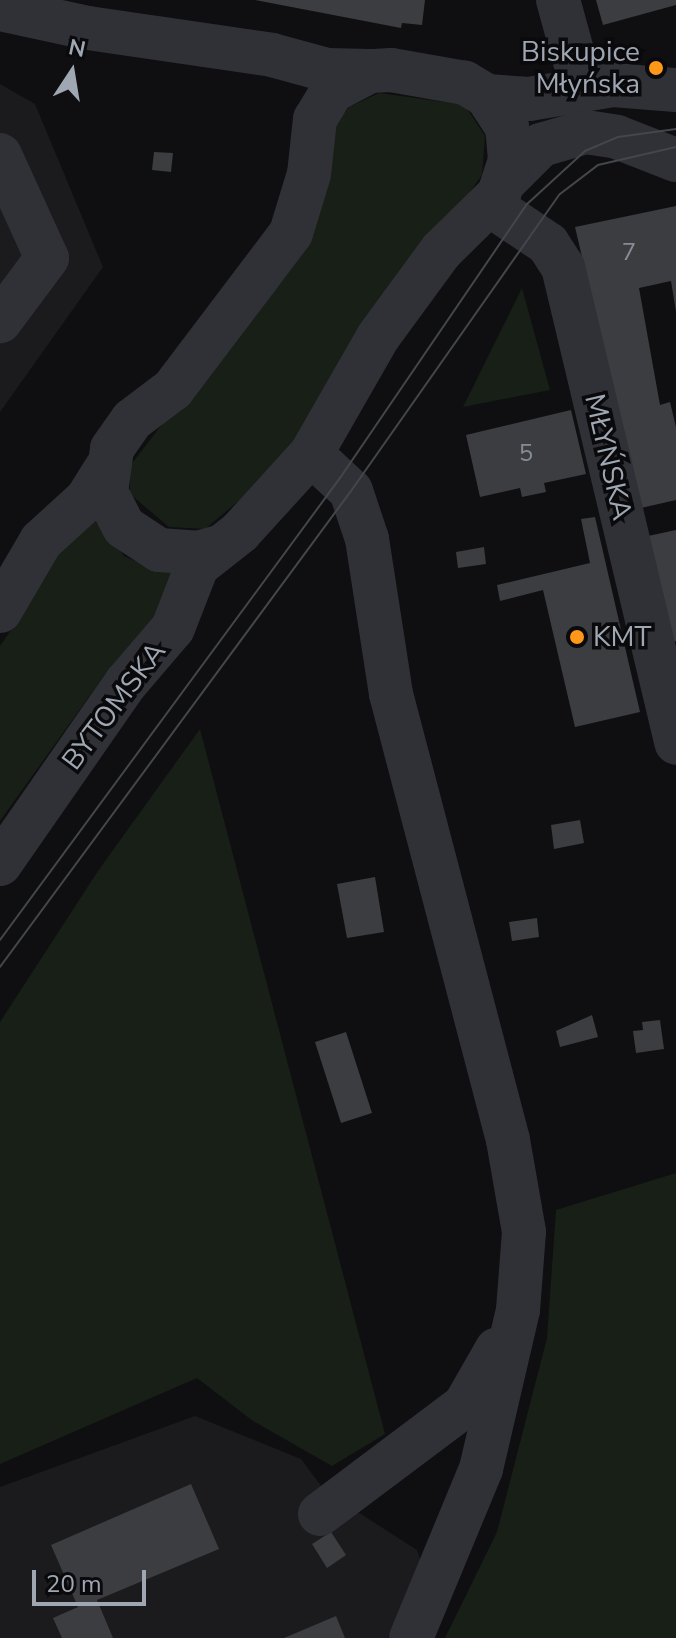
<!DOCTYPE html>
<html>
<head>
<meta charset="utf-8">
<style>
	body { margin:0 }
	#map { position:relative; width:676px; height:1638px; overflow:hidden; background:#0f0f11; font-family:"Nunito Sans",sans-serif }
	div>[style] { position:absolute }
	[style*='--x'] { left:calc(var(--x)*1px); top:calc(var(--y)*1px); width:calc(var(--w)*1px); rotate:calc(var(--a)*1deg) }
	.built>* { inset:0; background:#1b1b1e }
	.green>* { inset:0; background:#171f17 }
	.building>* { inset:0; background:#3b3d41 }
	.minor>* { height:44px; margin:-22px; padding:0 22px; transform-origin:22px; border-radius:22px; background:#303136 }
	.tram>* { height:2px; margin:-1px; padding:0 1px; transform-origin:1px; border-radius:1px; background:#43464b }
	.dots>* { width:22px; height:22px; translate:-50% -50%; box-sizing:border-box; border:4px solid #0a0a0c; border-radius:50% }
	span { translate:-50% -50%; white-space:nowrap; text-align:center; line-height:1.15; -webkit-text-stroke:7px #0a0a0c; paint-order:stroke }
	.number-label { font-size:24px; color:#868c96 }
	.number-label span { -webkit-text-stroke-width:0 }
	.poi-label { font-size:28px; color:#9fa7b3 }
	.right { translate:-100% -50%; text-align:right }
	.left { translate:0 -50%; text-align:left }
	.street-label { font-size:28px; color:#9fa7b3 }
	.north { position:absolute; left:32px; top:32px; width:80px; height:80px; -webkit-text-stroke:6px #0a0a0c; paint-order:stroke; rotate:12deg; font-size:22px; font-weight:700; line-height:32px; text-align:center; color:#9fa7b3 }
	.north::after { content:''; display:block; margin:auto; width:28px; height:36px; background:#9fa7b3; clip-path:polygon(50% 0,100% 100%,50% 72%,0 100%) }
	.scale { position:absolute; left:32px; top:1570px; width:114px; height:36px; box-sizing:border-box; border:4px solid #9fa7b3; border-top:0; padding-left:10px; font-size:24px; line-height:28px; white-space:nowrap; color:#9fa7b3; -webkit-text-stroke:6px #0a0a0c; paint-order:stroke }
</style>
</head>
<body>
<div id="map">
	<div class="built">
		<i style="clip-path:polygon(0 84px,35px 104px,103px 267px,0 412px)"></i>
		<i style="clip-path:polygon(195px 1416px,301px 1459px,325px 1491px,417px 1550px,423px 1568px,388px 1638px,0 1638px,0 1487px)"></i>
	</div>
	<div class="green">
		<i style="clip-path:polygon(379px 93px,459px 104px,468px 110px,485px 136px,482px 175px,271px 474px,205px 529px,169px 527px,130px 494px,130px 466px,193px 384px,339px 119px,349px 107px)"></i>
		<i style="clip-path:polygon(522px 288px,550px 390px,463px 407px)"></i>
		<i style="clip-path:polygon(94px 515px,124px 556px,149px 567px,173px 570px,166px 611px,108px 670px,0 821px,0 646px,33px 598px,40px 574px)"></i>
		<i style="clip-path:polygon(200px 729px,385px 1434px,332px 1466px,253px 1421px,197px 1378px,0 1464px,0 1022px,98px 871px)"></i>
		<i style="clip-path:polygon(676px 1173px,676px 1638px,445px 1638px,497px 1532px,547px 1338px,556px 1210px)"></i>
	</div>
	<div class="building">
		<i style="clip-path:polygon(255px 0,425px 0,422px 25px,402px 23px,401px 28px)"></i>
		<i style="clip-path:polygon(596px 0,676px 0,676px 5px,603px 25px)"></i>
		<i style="clip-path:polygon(154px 152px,173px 153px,171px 172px,152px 170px)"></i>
		<i style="clip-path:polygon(676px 206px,676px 312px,671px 281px,639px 288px,660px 405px,670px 402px,676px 427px,676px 500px,641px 508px,575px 227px)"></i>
		<i style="clip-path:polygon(571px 410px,586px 474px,544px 483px,546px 492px,522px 497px,520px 488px,480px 497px,466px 435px)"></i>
		<i style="clip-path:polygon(595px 517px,640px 712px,575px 727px,543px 590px,500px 601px,497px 585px,590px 563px,581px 519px)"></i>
		<i style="clip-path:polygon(676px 530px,676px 641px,672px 642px,648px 536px)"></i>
		<i style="clip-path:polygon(484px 547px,486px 564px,458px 568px,456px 552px)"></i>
		<i style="clip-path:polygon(580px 820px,584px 843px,554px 849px,551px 825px)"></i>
		<i style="clip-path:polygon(375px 877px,384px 932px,347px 938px,337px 884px)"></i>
		<i style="clip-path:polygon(537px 918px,539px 937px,512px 941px,509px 922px)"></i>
		<i style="clip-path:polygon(592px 1015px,598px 1037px,560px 1047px,556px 1031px)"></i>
		<i style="clip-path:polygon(660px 1020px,664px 1049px,636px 1053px,633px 1031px,643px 1030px,642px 1022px)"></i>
		<i style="clip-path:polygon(346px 1032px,372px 1113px,341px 1123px,315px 1042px)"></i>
		<i style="clip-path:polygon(191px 1484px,219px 1549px,97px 1600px,113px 1638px,62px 1638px,53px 1618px,78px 1607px,51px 1545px)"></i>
		<i style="clip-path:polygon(331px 1532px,346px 1555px,327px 1568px,312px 1544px)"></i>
		<i style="clip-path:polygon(336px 1616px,345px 1638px,284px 1638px)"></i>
	</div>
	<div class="minor">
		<i style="--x:558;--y:0;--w:90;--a:74.6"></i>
		<i style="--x:0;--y:9;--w:90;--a:12.2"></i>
		<i style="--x:88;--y:28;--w:186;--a:8.3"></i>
		<i style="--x:272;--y:55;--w:57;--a:15.3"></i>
		<i style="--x:327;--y:70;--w:43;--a:1.3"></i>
		<i style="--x:487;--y:96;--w:42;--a:4.1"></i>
		<i style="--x:529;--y:99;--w:85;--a:-9.5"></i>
		<i style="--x:613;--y:85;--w:63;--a:4.5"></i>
		<i style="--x:0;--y:155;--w:113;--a:65.5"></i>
		<i style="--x:47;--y:258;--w:79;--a:126.7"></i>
		<i style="--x:505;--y:181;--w:51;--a:-45"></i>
		<i style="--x:541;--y:145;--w:47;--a:-16.1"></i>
		<i style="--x:586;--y:132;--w:31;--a:9"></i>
		<i style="--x:617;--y:137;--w:63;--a:21.3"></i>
		<i style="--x:490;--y:205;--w:70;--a:33.9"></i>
		<i style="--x:548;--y:244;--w:27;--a:57"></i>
		<i style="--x:563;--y:267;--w:489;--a:76.6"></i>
		<i style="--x:311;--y:454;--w:54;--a:42.8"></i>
		<i style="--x:351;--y:491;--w:51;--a:71.6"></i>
		<i style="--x:367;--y:539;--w:157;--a:81.2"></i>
		<i style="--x:391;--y:694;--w:461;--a:75.3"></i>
		<i style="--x:508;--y:1140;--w:93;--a:80.1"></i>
		<i style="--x:524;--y:1232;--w:78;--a:94.4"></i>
		<i style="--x:518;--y:1310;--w:163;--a:103.1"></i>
		<i style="--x:481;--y:1469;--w:183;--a:112.5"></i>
		<i style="--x:0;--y:611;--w:81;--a:-59.6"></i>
		<i style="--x:41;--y:541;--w:62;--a:-42.4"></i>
		<i style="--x:87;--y:499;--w:36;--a:-58"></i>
		<i style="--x:0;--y:864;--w:221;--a:-55.2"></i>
		<i style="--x:126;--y:683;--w:72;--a:-49.5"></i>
		<i style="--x:173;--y:628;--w:66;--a:-68.8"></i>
		<i style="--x:197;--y:566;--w:55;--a:-38.3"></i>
		<i style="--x:240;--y:532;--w:105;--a:-47.7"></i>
		<i style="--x:311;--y:454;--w:135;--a:-60.2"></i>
		<i style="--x:378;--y:337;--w:107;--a:-53.8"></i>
		<i style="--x:441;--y:251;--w:81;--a:-44.5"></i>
		<i style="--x:499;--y:194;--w:36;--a:-72"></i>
		<i style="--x:510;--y:160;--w:33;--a:-95"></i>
		<i style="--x:507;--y:127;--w:37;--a:-123"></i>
		<i style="--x:487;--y:96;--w:26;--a:-149"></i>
		<i style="--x:465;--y:83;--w:75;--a:-170"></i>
		<i style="--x:391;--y:70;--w:21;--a:177"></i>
		<i style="--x:370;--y:71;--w:43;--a:152.2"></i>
		<i style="--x:332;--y:91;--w:33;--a:121"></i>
		<i style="--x:315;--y:119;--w:55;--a:96.2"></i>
		<i style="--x:309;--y:174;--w:62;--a:107"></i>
		<i style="--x:291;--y:233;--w:196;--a:127.1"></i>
		<i style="--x:173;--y:389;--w:51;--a:142.9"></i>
		<i style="--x:132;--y:420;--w:35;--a:125"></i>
		<i style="--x:112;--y:449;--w:43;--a:97.9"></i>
		<i style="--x:106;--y:492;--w:39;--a:63"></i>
		<i style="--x:124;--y:527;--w:42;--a:33.3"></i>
		<i style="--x:159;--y:550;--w:39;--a:4"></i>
		<i style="--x:198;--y:553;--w:22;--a:-16"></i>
		<i style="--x:320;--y:1514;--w:181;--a:-36.9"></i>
		<i style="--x:465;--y:1405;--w:64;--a:-60.3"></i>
	</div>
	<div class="tram">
		<i style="--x:0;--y:940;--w:574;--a:-53.65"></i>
		<i style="--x:340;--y:478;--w:330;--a:-55.7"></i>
		<i style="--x:526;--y:205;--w:80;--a:-42.5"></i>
		<i style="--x:585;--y:151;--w:36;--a:-23"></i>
		<i style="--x:618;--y:137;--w:59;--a:-7.9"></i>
		<i style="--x:0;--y:967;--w:591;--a:-53.6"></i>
		<i style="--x:351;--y:491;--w:363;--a:-54.9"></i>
		<i style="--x:560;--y:194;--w:48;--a:-37.3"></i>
		<i style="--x:598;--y:165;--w:80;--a:-13"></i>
	</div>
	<div class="dots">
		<i style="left:656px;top:68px;background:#ff9719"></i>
		<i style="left:577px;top:637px;background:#ff9719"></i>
	</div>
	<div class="number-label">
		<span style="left:629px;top:253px">7</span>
		<span style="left:526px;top:454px">5</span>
	</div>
	<div class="poi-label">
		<span class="right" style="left:640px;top:68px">Biskupice<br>Młyńska</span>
		<span class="left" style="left:593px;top:637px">KMT</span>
	</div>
	<div class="street-label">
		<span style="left:608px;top:457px;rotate:77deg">MŁYŃSKA</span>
		<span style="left:114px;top:706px;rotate:-53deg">BYTOMSKA</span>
	</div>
	<div class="north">N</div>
	<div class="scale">20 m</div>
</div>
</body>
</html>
